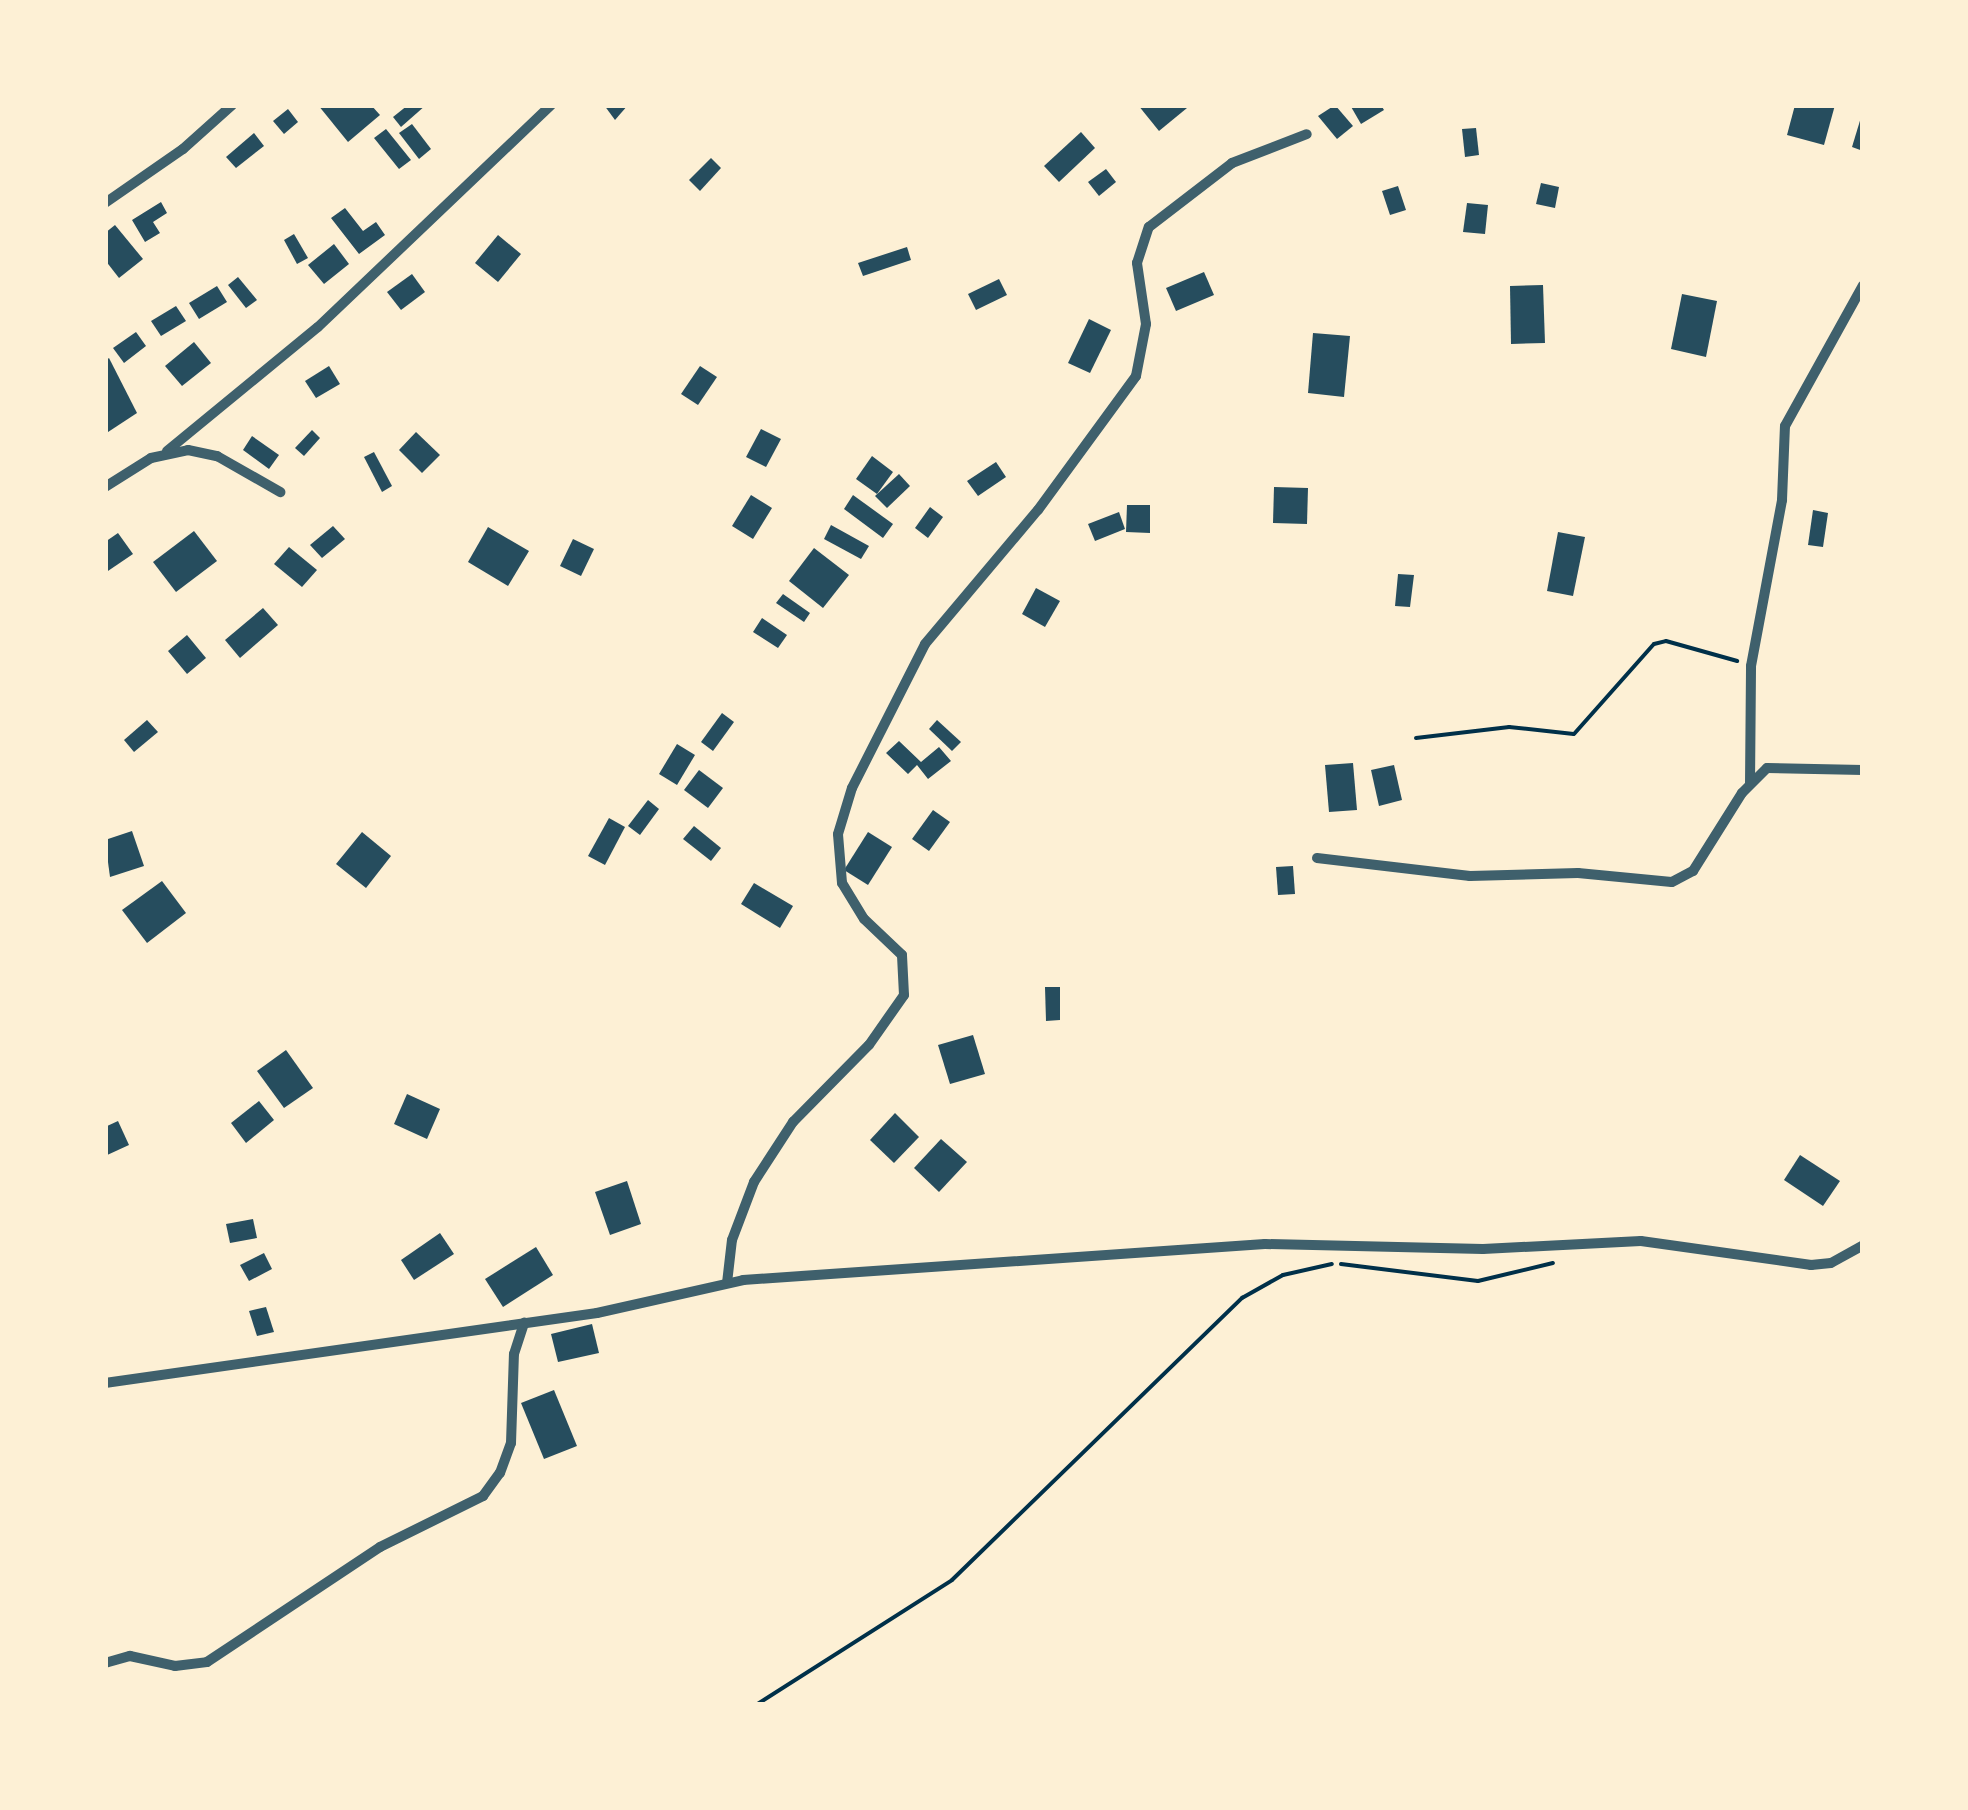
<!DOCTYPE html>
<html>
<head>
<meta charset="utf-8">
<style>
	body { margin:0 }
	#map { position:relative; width:1968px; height:1810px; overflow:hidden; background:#fdf0d5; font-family:Montserrat,sans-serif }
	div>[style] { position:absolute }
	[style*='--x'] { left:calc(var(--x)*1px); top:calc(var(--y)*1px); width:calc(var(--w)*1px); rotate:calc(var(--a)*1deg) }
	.building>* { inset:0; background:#264d5e }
	.path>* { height:4px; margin:-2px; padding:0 2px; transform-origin:2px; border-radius:2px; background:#003049 }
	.minor>* { height:10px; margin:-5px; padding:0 5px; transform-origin:5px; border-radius:5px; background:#3f606c }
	span { translate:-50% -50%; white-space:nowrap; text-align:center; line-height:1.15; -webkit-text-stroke:8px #fdf0d5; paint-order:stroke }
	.frame { position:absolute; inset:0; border:108px solid #fdf0d5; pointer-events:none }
</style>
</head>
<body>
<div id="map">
	<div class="building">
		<i style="clip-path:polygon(318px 105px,371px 105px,380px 115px,348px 142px)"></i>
		<i style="clip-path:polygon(408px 105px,426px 105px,401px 127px,393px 117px)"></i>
		<i style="clip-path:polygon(604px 105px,628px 105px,615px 120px)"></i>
		<i style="clip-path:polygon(1138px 105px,1184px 105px,1187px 108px,1159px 131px)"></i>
		<i style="clip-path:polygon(1335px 105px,1353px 126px,1337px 139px,1318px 116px)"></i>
		<i style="clip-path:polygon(1350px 105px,1381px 105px,1384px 110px,1361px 124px)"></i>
		<i style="clip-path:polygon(1795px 105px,1835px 105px,1824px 145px,1787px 135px)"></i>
		<i style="clip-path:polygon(288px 109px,298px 122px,284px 134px,273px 121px)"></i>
		<i style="clip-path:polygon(1862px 114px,1863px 115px,1863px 151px,1852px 147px)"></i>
		<i style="clip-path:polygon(412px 124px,431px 149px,419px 159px,399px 133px)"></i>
		<i style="clip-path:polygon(1476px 128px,1479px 155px,1465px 157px,1462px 129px)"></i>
		<i style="clip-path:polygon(386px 129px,411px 160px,399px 169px,374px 138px)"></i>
		<i style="clip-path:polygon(1081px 132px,1095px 148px,1059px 182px,1044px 166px)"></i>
		<i style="clip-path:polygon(254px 133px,264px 146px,236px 168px,226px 157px)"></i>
		<i style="clip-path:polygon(711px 158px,721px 168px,700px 191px,689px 180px)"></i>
		<i style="clip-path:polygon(1106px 169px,1116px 182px,1099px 196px,1088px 182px)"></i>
		<i style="clip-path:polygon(1541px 183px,1559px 187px,1555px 208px,1536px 204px)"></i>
		<i style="clip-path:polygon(1398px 186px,1406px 210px,1390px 215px,1382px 191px)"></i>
		<i style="clip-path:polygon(161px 202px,167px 213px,153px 222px,160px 233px,145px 242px,132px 220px)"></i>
		<i style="clip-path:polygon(1467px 203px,1488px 205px,1485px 234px,1463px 232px)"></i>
		<i style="clip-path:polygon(345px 208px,363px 231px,376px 222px,385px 235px,359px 254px,331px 218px)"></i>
		<i style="clip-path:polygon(115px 225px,143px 259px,119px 278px,105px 260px,105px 233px)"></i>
		<i style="clip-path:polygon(294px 234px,308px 258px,297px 264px,284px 240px)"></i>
		<i style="clip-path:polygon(498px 235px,521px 254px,498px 282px,475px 263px)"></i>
		<i style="clip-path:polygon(334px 244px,349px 264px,324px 284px,308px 265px)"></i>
		<i style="clip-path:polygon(907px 247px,911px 260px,863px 276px,858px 263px)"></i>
		<i style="clip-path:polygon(1204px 272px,1214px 295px,1176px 311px,1166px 288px)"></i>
		<i style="clip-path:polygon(412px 274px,425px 292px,401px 310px,387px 292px)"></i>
		<i style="clip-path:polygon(238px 277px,257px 300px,246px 308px,228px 285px)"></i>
		<i style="clip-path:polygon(999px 279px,1007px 295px,976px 310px,968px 294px)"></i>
		<i style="clip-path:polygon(1543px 285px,1545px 343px,1511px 344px,1510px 286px)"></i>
		<i style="clip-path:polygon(217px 286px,227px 302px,199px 319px,189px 303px)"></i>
		<i style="clip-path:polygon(1682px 294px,1717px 301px,1706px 357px,1671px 349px)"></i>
		<i style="clip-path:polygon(176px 306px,186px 321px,161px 336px,151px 321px)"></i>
		<i style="clip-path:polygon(1089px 319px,1111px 330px,1090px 373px,1068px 363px)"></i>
		<i style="clip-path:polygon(136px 332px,146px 346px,124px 363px,113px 348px)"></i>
		<i style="clip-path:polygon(1313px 333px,1350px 336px,1344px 397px,1308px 393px)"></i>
		<i style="clip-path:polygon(194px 342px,211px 363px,182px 386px,165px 366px)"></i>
		<i style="clip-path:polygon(109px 358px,137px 413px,105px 434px,105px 361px)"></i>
		<i style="clip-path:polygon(329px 366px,340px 384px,316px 398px,305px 381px)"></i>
		<i style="clip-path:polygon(700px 366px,717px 377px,698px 405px,681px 394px)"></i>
		<i style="clip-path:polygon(761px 429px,781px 439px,766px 467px,746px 457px)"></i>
		<i style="clip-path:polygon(312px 430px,320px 438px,304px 456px,295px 448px)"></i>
		<i style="clip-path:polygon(416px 432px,440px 455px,422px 473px,399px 450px)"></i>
		<i style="clip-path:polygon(252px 436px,279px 455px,269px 469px,243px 450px)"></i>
		<i style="clip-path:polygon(374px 452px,392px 486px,382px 492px,364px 457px)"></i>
		<i style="clip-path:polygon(872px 456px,893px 472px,877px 494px,856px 479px)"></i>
		<i style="clip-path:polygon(996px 462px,1006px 477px,978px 496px,967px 481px)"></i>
		<i style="clip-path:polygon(899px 474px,910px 486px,887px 508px,875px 496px)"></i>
		<i style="clip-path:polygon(1274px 487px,1308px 488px,1307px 524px,1273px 523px)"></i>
		<i style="clip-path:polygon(751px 495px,772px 508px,753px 539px,732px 526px)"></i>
		<i style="clip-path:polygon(853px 495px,893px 524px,883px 538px,844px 509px)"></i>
		<i style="clip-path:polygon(1127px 505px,1150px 505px,1150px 533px,1126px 532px)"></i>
		<i style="clip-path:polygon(930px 507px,943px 517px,928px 538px,915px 528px)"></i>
		<i style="clip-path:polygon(1813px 510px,1828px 513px,1823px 547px,1808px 545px)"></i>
		<i style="clip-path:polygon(1119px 512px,1125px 529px,1095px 541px,1088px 524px)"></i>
		<i style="clip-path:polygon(831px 525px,869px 546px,861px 559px,824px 539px)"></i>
		<i style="clip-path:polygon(333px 526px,345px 539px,322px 558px,310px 545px)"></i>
		<i style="clip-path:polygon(488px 527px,529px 551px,508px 586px,468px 562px)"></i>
		<i style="clip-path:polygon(194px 531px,217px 561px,176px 592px,153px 562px)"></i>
		<i style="clip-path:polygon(1558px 532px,1585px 537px,1573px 596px,1547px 591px)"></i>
		<i style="clip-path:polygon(118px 533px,133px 554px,105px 573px,105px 542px)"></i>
		<i style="clip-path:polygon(573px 539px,594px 549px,581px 576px,560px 566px)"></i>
		<i style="clip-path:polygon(289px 547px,317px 570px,302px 587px,274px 564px)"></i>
		<i style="clip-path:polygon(814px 548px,849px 575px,823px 608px,789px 581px)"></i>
		<i style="clip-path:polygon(1398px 574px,1414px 575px,1410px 607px,1395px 606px)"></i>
		<i style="clip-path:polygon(1036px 588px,1060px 601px,1045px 627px,1022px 614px)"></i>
		<i style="clip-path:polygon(783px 594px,810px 613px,804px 622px,776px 603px)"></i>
		<i style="clip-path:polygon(263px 608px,278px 625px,240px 658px,225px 640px)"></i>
		<i style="clip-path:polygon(762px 618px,787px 635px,778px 648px,753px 632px)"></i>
		<i style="clip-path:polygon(187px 635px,206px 658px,187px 674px,168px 651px)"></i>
		<i style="clip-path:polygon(722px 713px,734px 722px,713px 751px,701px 742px)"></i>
		<i style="clip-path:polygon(147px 720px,158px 732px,134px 752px,124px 740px)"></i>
		<i style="clip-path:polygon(937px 720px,961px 742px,952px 751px,929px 729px)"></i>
		<i style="clip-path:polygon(899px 741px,921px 762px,939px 747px,951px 761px,928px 779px,917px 765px,908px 774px,886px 753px)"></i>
		<i style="clip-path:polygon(677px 744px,695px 755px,677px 785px,659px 774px)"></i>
		<i style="clip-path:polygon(1353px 763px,1357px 810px,1329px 812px,1325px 765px)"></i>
		<i style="clip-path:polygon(1394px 765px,1402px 800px,1379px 806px,1371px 770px)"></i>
		<i style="clip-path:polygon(699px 770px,723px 788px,708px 808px,684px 790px)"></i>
		<i style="clip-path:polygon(648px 800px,659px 809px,640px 835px,628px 826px)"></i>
		<i style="clip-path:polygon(933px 810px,950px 822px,929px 851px,912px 839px)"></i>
		<i style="clip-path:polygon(609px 818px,625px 827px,605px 865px,588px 856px)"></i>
		<i style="clip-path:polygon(694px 826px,721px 848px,711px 861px,683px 839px)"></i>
		<i style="clip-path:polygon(132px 831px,144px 866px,110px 877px,105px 840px)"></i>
		<i style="clip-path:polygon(362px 832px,391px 856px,366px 888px,336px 864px)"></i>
		<i style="clip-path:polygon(868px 832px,892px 847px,868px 885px,844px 870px)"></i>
		<i style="clip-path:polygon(1293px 866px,1295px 894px,1278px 895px,1276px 867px)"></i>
		<i style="clip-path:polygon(162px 881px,186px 913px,147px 943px,122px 910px)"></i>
		<i style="clip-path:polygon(754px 883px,793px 906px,780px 928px,741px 904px)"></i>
		<i style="clip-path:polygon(1045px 987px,1060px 987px,1060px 1020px,1046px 1021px)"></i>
		<i style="clip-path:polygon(973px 1035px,985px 1074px,950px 1084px,938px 1045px)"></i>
		<i style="clip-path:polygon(286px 1050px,313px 1088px,284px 1108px,257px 1071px)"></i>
		<i style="clip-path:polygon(407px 1094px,440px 1109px,427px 1139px,394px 1124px)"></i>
		<i style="clip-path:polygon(259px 1101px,274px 1120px,246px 1143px,231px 1123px)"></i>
		<i style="clip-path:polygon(895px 1113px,919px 1137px,894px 1163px,870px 1140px)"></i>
		<i style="clip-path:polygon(118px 1121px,129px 1145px,105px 1156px,105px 1127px)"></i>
		<i style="clip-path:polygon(941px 1139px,967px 1162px,939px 1192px,914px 1168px)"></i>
		<i style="clip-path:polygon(1800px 1155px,1840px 1181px,1823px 1206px,1784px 1180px)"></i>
		<i style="clip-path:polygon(627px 1181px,641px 1224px,610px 1235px,595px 1192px)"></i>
		<i style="clip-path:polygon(253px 1219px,257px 1238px,230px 1243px,226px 1224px)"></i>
		<i style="clip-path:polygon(440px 1233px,454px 1254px,414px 1280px,401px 1260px)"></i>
		<i style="clip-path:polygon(536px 1247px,553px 1275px,503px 1307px,485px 1279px)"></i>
		<i style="clip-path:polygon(264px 1253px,272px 1269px,249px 1281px,240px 1265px)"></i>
		<i style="clip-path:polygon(266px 1307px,274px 1332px,257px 1336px,249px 1311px)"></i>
		<i style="clip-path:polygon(592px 1324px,599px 1353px,558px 1362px,551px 1334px)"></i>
		<i style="clip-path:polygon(554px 1390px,577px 1446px,544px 1459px,521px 1403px)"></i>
	</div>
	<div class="path">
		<i style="--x:1416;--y:738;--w:94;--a:-6.7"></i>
		<i style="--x:1509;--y:727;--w:65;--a:6.1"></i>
		<i style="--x:1574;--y:734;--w:120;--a:-48.4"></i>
		<i style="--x:1654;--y:644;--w:12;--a:-14"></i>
		<i style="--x:1666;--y:641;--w:74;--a:15.7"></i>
		<i style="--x:1341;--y:1264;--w:138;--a:7.1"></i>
		<i style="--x:1478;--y:1281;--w:77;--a:-13.5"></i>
		<i style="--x:756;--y:1705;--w:232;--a:-32.5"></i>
		<i style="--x:952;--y:1580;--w:405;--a:-44.2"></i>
		<i style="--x:1242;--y:1298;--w:47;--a:-29.3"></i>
		<i style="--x:1283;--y:1275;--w:50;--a:-12.7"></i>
	</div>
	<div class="minor">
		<i style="--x:105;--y:203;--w:95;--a:-34.7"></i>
		<i style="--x:183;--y:149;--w:66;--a:-41.9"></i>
		<i style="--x:167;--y:451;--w:195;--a:-39.4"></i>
		<i style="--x:318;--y:327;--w:322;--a:-43.6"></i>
		<i style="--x:105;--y:487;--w:54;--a:-32.2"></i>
		<i style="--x:151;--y:458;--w:38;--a:-12"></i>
		<i style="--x:188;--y:450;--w:30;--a:12"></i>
		<i style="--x:217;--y:456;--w:73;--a:29.7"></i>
		<i style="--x:1750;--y:784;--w:118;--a:-89.5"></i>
		<i style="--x:1751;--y:666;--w:169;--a:-79.4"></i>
		<i style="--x:1782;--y:500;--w:74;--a:-87.7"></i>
		<i style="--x:1785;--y:426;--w:161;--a:-61"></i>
		<i style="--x:1317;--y:858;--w:154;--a:6.7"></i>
		<i style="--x:1470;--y:876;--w:108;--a:-1.6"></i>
		<i style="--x:1578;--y:873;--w:94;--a:5.5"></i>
		<i style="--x:1672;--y:882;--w:24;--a:-28"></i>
		<i style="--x:1693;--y:871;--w:92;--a:-57.9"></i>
		<i style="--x:1742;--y:793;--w:35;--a:-45"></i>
		<i style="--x:1767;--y:768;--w:96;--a:1.2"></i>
		<i style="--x:727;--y:1283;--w:43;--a:-83.4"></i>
		<i style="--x:732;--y:1240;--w:62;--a:-69.2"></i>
		<i style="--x:754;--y:1182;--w:72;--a:-57"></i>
		<i style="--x:793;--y:1122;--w:108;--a:-45.4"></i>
		<i style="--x:869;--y:1045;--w:61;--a:-55"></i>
		<i style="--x:904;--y:995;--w:40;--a:-92.9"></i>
		<i style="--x:902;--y:955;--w:52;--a:-136.5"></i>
		<i style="--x:864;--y:919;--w:42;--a:-121.4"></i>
		<i style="--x:842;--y:883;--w:49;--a:-94.7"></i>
		<i style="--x:838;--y:834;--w:48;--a:-73.1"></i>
		<i style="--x:852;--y:788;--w:161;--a:-63.1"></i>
		<i style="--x:925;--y:644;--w:175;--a:-49.9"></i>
		<i style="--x:1038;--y:510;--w:166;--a:-53.8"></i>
		<i style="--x:1136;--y:376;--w:53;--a:-79.1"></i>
		<i style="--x:1146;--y:324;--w:62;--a:-98.4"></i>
		<i style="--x:1137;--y:263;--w:38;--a:-72"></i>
		<i style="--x:1149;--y:227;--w:105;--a:-37.6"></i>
		<i style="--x:1232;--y:163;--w:80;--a:-21.1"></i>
		<i style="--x:105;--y:1383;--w:497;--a:-8.1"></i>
		<i style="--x:597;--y:1313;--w:150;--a:-12.7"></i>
		<i style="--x:743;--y:1280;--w:523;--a:-3.95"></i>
		<i style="--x:1265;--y:1244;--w:218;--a:1.3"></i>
		<i style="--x:1483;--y:1249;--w:158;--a:-2.9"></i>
		<i style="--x:1641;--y:1241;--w:172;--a:8"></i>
		<i style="--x:1811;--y:1265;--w:20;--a:-6"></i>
		<i style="--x:1831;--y:1263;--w:37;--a:-29"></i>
		<i style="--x:105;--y:1663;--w:26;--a:-16"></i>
		<i style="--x:130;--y:1656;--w:46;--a:12.5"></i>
		<i style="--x:175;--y:1666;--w:32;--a:-7"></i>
		<i style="--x:207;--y:1662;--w:208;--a:-33.6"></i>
		<i style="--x:380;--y:1547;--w:115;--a:-26.3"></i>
		<i style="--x:483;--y:1496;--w:29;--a:-54"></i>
		<i style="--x:500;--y:1473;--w:32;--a:-70"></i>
		<i style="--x:511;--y:1443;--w:89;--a:-88.1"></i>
		<i style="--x:514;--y:1354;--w:33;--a:-72"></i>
	</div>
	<div class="frame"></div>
</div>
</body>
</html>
